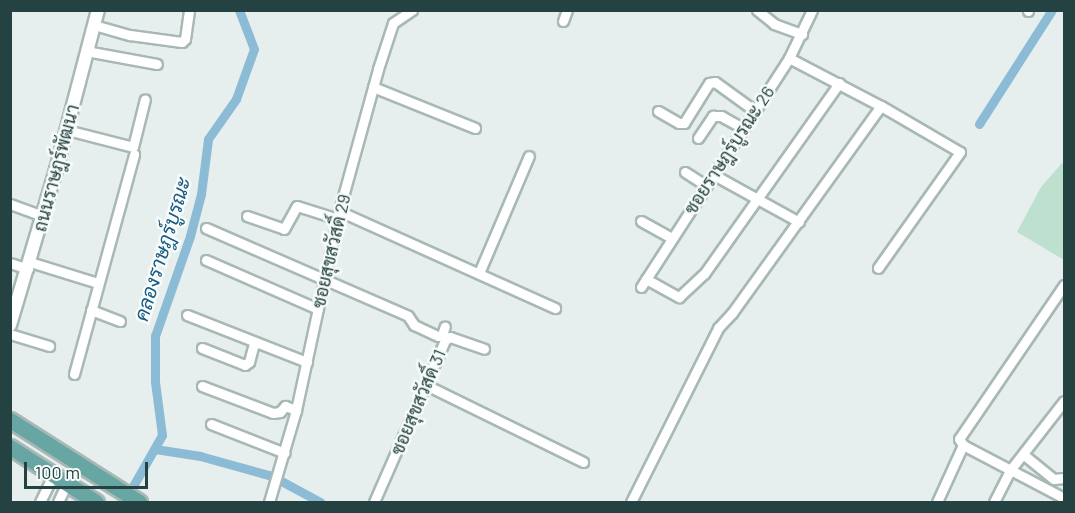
<!DOCTYPE html>
<html>
<head>
<meta charset="utf-8">
<style>
	body { margin:0 }
	#map { position:relative; width:1075px; height:513px; overflow:hidden; background:#e6efed; font-family:Barlow,Sarabun,sans-serif }
	div>[style] { position:absolute }
	[style*='--x'] { left:calc(var(--x)*1px); top:calc(var(--y)*1px); width:calc(var(--w)*1px); rotate:calc(var(--a)*1deg) }
	.green>* { inset:0; background:#bee1cf }
	.canal>* { height:9px; margin:-4.5px; padding:0 4.5px; transform-origin:4.5px; border-radius:4.5px; background:#8cbbd6 }
	.roads { filter:drop-shadow(2px 0 #a8b8b6) drop-shadow(-2px 0 #a8b8b6) drop-shadow(0 2px #a8b8b6) drop-shadow(0 -2px #a8b8b6) }
	.minor>* { height:9px; margin:-4.5px; padding:0 4.5px; transform-origin:4.5px; border-radius:4.5px; background:#fff }
	.tertiary>* { height:12px; margin:-6px; padding:0 6px; transform-origin:6px; border-radius:6px; background:#fff }
	.primary>* { height:15px; margin:-7.5px; padding:0 7.5px; transform-origin:7.5px; border-radius:7.5px; background:#68a6a4 }
	span { translate:-50% -50%; white-space:nowrap; text-align:center; line-height:1.15; -webkit-text-stroke:5px #f7fbfa; paint-order:stroke }
	.street-label { font-size:18px; color:#234241 }
	.water-label { font-size:20px; color:#195a82; font-style:italic }
	.frame { position:absolute; inset:0; border:12px solid #234241; pointer-events:none }
	.scale { position:absolute; left:24px; top:462px; width:124px; height:27px; box-sizing:border-box; border:3px solid #234241; border-top:0; padding-left:8px; font-size:18px; line-height:21px; white-space:nowrap; color:#234241; -webkit-text-stroke:4px #f7fbfa; paint-order:stroke }
</style>
</head>
<body>
<div id="map">
	<div class="green">
		<i style="clip-path:polygon(1062px 163px,1064px 165px,1064px 260px,1017px 232px,1041px 187px)"></i>
	</div>
	<div class="canal">
		<i style="--x:979;--y:124;--w:135;--a:-57.4"></i>
		<i style="--x:155;--y:449;--w:46;--a:8.8"></i>
		<i style="--x:200;--y:456;--w:75;--a:15.5"></i>
		<i style="--x:272;--y:476;--w:55;--a:28.4"></i>
		<i style="--x:124;--y:502;--w:77;--a:-60.4"></i>
		<i style="--x:162;--y:435;--w:53;--a:-97.5"></i>
		<i style="--x:155;--y:382;--w:46;--a:-90"></i>
		<i style="--x:155;--y:336;--w:106;--a:-70.7"></i>
		<i style="--x:190;--y:236;--w:43;--a:-75.3"></i>
		<i style="--x:201;--y:194;--w:55;--a:-82.7"></i>
		<i style="--x:208;--y:139;--w:49;--a:-55"></i>
		<i style="--x:236;--y:99;--w:53;--a:-70.2"></i>
		<i style="--x:254;--y:49;--w:42;--a:-111"></i>
	</div>
	<div class="roads">
		<div class="minor">
			<i style="--x:757;--y:10;--w:22;--a:39"></i>
			<i style="--x:774;--y:24;--w:30;--a:20"></i>
			<i style="--x:1028;--y:11;--w:1;--a:-90"></i>
			<i style="--x:563;--y:21;--w:12;--a:-70"></i>
			<i style="--x:94;--y:25;--w:37;--a:16"></i>
			<i style="--x:130;--y:35;--w:52;--a:7.7"></i>
			<i style="--x:182;--y:42;--w:4;--a:-45"></i>
			<i style="--x:185;--y:39;--w:29;--a:-82"></i>
			<i style="--x:86;--y:51;--w:72;--a:10.4"></i>
			<i style="--x:789;--y:58;--w:104;--a:27.6"></i>
			<i style="--x:881;--y:106;--w:91;--a:30.2"></i>
			<i style="--x:960;--y:152;--w:142;--a:125.3"></i>
			<i style="--x:373;--y:87;--w:110;--a:21.9"></i>
			<i style="--x:658;--y:111;--w:24;--a:30"></i>
			<i style="--x:679;--y:123;--w:5;--a:0"></i>
			<i style="--x:684;--y:123;--w:47;--a:-58"></i>
			<i style="--x:709;--y:83;--w:6;--a:-9"></i>
			<i style="--x:715;--y:82;--w:49;--a:35.9"></i>
			<i style="--x:67;--y:130;--w:68;--a:14.4"></i>
			<i style="--x:133;--y:147;--w:49;--a:-76"></i>
			<i style="--x:698;--y:138;--w:27;--a:-56"></i>
			<i style="--x:713;--y:116;--w:8;--a:0"></i>
			<i style="--x:721;--y:116;--w:25;--a:29"></i>
			<i style="--x:685;--y:172;--w:24;--a:33"></i>
			<i style="--x:714;--y:175;--w:97;--a:28.9"></i>
			<i style="--x:10;--y:204;--w:35;--a:20"></i>
			<i style="--x:339;--y:211;--w:237;--a:24.2"></i>
			<i style="--x:247;--y:216;--w:39;--a:19"></i>
			<i style="--x:284;--y:229;--w:26;--a:-61"></i>
			<i style="--x:297;--y:206;--w:43;--a:17.6"></i>
			<i style="--x:641;--y:221;--w:35;--a:29"></i>
			<i style="--x:206;--y:228;--w:220;--a:23.5"></i>
			<i style="--x:408;--y:316;--w:11;--a:56"></i>
			<i style="--x:414;--y:325;--w:26;--a:25"></i>
			<i style="--x:438;--y:336;--w:4;--a:-14"></i>
			<i style="--x:442;--y:335;--w:9;--a:-72"></i>
			<i style="--x:206;--y:260;--w:122;--a:23.6"></i>
			<i style="--x:30;--y:262;--w:71;--a:17.2"></i>
			<i style="--x:10;--y:263;--w:19;--a:18"></i>
			<i style="--x:479;--y:273;--w:127;--a:-66.9"></i>
			<i style="--x:646;--y:279;--w:38;--a:29"></i>
			<i style="--x:679;--y:297;--w:34;--a:-43"></i>
			<i style="--x:704;--y:274;--w:234;--a:-54.7"></i>
			<i style="--x:1064;--y:285;--w:186;--a:124.3"></i>
			<i style="--x:959;--y:439;--w:7;--a:56"></i>
			<i style="--x:963;--y:445;--w:114;--a:27.7"></i>
			<i style="--x:641;--y:287;--w:273;--a:-57.1"></i>
			<i style="--x:789;--y:58;--w:53;--a:-64.4"></i>
			<i style="--x:91;--y:310;--w:31;--a:21"></i>
			<i style="--x:187;--y:315;--w:129;--a:21.4"></i>
			<i style="--x:10;--y:334;--w:41;--a:17.1"></i>
			<i style="--x:202;--y:348;--w:46;--a:21.6"></i>
			<i style="--x:245;--y:365;--w:5;--a:-37"></i>
			<i style="--x:249;--y:362;--w:20;--a:-75"></i>
			<i style="--x:74;--y:374;--w:228;--a:-74.7"></i>
			<i style="--x:426;--y:385;--w:175;--a:26.1"></i>
			<i style="--x:202;--y:386;--w:76;--a:20.8"></i>
			<i style="--x:273;--y:413;--w:7;--a:-8"></i>
			<i style="--x:280;--y:412;--w:8;--a:-50"></i>
			<i style="--x:285;--y:406;--w:12;--a:20"></i>
			<i style="--x:211;--y:424;--w:79;--a:21.4"></i>
			<i style="--x:1024;--y:455;--w:38;--a:39"></i>
			<i style="--x:1054;--y:479;--w:10;--a:-6"></i>
			<i style="--x:40;--y:502;--w:30;--a:-64"></i>
			<i style="--x:58;--y:502;--w:21;--a:-65"></i>
			<i style="--x:269;--y:502;--w:96;--a:-73.6"></i>
			<i style="--x:296;--y:410;--w:204;--a:-77.8"></i>
			<i style="--x:339;--y:211;--w:147;--a:-74.6"></i>
			<i style="--x:378;--y:69;--w:48;--a:-71.9"></i>
			<i style="--x:393;--y:23;--w:23;--a:-34"></i>
			<i style="--x:374;--y:502;--w:177;--a:-66.3"></i>
			<i style="--x:445;--y:340;--w:6;--a:-31"></i>
			<i style="--x:450;--y:337;--w:36;--a:19"></i>
			<i style="--x:631;--y:502;--w:195;--a:-63.4"></i>
			<i style="--x:718;--y:328;--w:21;--a:-47"></i>
			<i style="--x:732;--y:313;--w:255;--a:-54.3"></i>
			<i style="--x:937;--y:502;--w:63;--a:-65.5"></i>
			<i style="--x:994;--y:502;--w:37;--a:-63"></i>
			<i style="--x:1011;--y:469;--w:86;--a:-52.1"></i>
		</div>
		<div class="tertiary">
			<i style="--x:10;--y:325;--w:162;--a:-73.5"></i>
			<i style="--x:56;--y:170;--w:165;--a:-75.3"></i>
		</div>
		<div class="primary">
			<i style="--x:10;--y:420;--w:153;--a:32.4"></i>
			<i style="--x:10;--y:447;--w:102;--a:32.6"></i>
		</div>
	</div>
	<div class="street-label">
		<span style="left:729px;top:150px;rotate:-57deg">ซอยราษฎร์บูรณะ 26</span>
		<span style="left:56px;top:168px;rotate:-75deg">ถนนราษฎร์พัฒนา</span>
		<span style="left:331px;top:251px;rotate:-77deg">ซอยสุขสวัสดิ์ 29</span>
		<span style="left:418px;top:402px;rotate:-67deg">ซอยสุขสวัสดิ์ 31</span>
	</div>
	<div class="water-label">
		<span style="left:162px;top:249px;rotate:-73deg">คลองราษฎร์บูรณะ</span>
	</div>
	<div class="frame"></div>
	<div class="scale">100 m</div>
</div>
</body>
</html>
